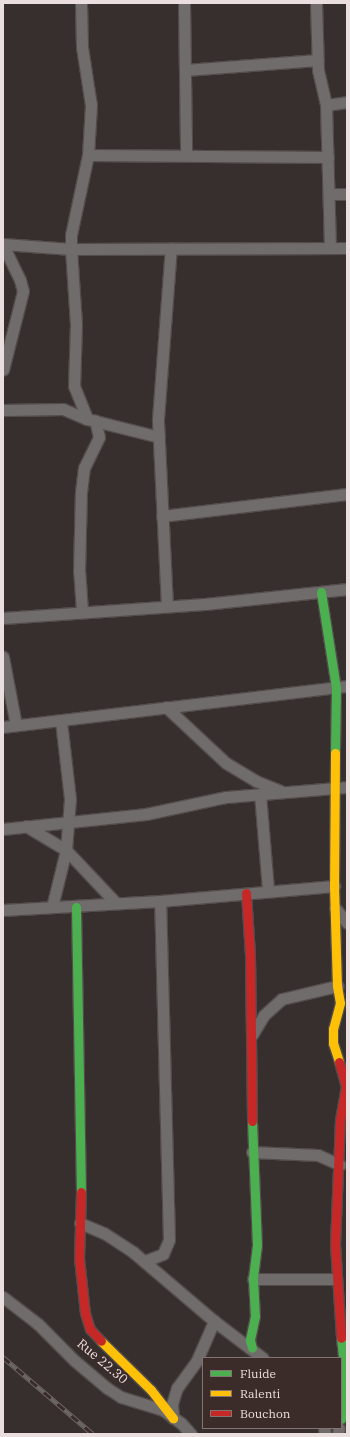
<!DOCTYPE html>
<html>
<head>
<meta charset="utf-8">
<style>
	body { margin:0 }
	#map { position:relative; width:350px; height:1437px; overflow:hidden; background:#372f2e; font-family:"IBM Plex Serif",serif }
	div>[style] { position:absolute }
	[style*='--x'] { left:calc(var(--x)*1px); top:calc(var(--y)*1px); width:calc(var(--w)*1px); rotate:calc(var(--a)*1deg) }
	.roads { filter:drop-shadow(1px 0 #534c4b) drop-shadow(-1px 0 #534c4b) drop-shadow(0 1px #534c4b) drop-shadow(0 -1px #534c4b) }
	.street>* { height:11px; margin:-5.5px; padding:0 5.5px; transform-origin:5.5px; border-radius:5.5px; background:#706c6c }
	.fast>* { height:9px; margin:-4.5px; padding:0 4.5px; transform-origin:4.5px; border-radius:4.5px; background:#4caf50 }
	.slow>* { height:9px; margin:-4.5px; padding:0 4.5px; transform-origin:4.5px; border-radius:4.5px; background:#ffc107 }
	.jam>* { height:9px; margin:-4.5px; padding:0 4.5px; transform-origin:4.5px; border-radius:4.5px; background:#c62828 }
	.rail>* { height:4.5px; margin-top:-2.25px; transform-origin:0; background:repeating-linear-gradient(90deg,#3b2c2a 0 9px,#6c6665 0 18px); box-sizing:border-box; border-block:1px solid #6c6665 }
	span { translate:-50% -50%; white-space:nowrap; text-align:center; line-height:1.15; -webkit-text-stroke:4px #3b2c2a; paint-order:stroke }
	.street-label { font-size:13px; color:#eadfde }
	.frame { position:absolute; inset:0; border:4px solid #eadfde; pointer-events:none }
	.legend { position:absolute; left:202px; top:1357px; width:140px; height:72px; box-sizing:border-box; background:#3b2c2a; border:1px solid #817472; margin:0; padding:5px 7px; list-style:none; font-size:12px; color:#eadfde }
	.legend li { display:flex; align-items:center; gap:8px; height:20px }
	.legend b { width:20px; border:1px solid #817472 }
</style>
</head>
<body>
<div id="map">
	<div class="roads">
		<div class="street">
			<i style="--x:81;--y:3;--w:44;--a:88.7"></i>
			<i style="--x:82;--y:47;--w:59;--a:81.2"></i>
			<i style="--x:91;--y:105;--w:50;--a:93.4"></i>
			<i style="--x:88;--y:155;--w:82;--a:102"></i>
			<i style="--x:71;--y:235;--w:14;--a:90"></i>
			<i style="--x:71;--y:249;--w:75;--a:86.2"></i>
			<i style="--x:76;--y:324;--w:62;--a:91.8"></i>
			<i style="--x:74;--y:386;--w:35;--a:68"></i>
			<i style="--x:184;--y:3;--w:152;--a:89.2"></i>
			<i style="--x:316;--y:3;--w:67;--a:88.3"></i>
			<i style="--x:318;--y:70;--w:36;--a:77"></i>
			<i style="--x:326;--y:105;--w:141;--a:88.4"></i>
			<i style="--x:185;--y:70;--w:133;--a:-4.3"></i>
			<i style="--x:326;--y:105;--w:21;--a:-8"></i>
			<i style="--x:88;--y:155;--w:240;--a:0.5"></i>
			<i style="--x:329;--y:194;--w:18;--a:0"></i>
			<i style="--x:3;--y:244;--w:68;--a:4.2"></i>
			<i style="--x:71;--y:249;--w:276;--a:-0.2"></i>
			<i style="--x:3;--y:245;--w:39;--a:64"></i>
			<i style="--x:20;--y:280;--w:11;--a:75"></i>
			<i style="--x:23;--y:291;--w:81;--a:104.2"></i>
			<i style="--x:3;--y:410;--w:60;--a:-1"></i>
			<i style="--x:63;--y:409;--w:26;--a:23"></i>
			<i style="--x:87;--y:419;--w:74;--a:14"></i>
			<i style="--x:162;--y:516;--w:186;--a:-6.8"></i>
			<i style="--x:167;--y:606;--w:187;--a:-92.8"></i>
			<i style="--x:158;--y:419;--w:171;--a:-85.7"></i>
			<i style="--x:82;--y:611;--w:39;--a:-94"></i>
			<i style="--x:79;--y:572;--w:80;--a:-88.6"></i>
			<i style="--x:81;--y:492;--w:24;--a:-83"></i>
			<i style="--x:84;--y:468;--w:34;--a:-64"></i>
			<i style="--x:99;--y:437;--w:17;--a:-103"></i>
			<i style="--x:3;--y:618;--w:202;--a:-4"></i>
			<i style="--x:205;--y:604;--w:143;--a:-6"></i>
			<i style="--x:3;--y:657;--w:69;--a:79.2"></i>
			<i style="--x:166;--y:707;--w:82;--a:43"></i>
			<i style="--x:226;--y:763;--w:35;--a:31"></i>
			<i style="--x:256;--y:781;--w:27;--a:22"></i>
			<i style="--x:3;--y:727;--w:346;--a:-6.8"></i>
			<i style="--x:260;--y:794;--w:96;--a:85.2"></i>
			<i style="--x:26;--y:826;--w:47;--a:31"></i>
			<i style="--x:66;--y:850;--w:73;--a:46.7"></i>
			<i style="--x:3;--y:829;--w:144;--a:-6"></i>
			<i style="--x:146;--y:814;--w:82;--a:-12"></i>
			<i style="--x:226;--y:797;--w:121;--a:-4.7"></i>
			<i style="--x:52;--y:907;--w:59;--a:-76.2"></i>
			<i style="--x:66;--y:850;--w:51;--a:-85.5"></i>
			<i style="--x:70;--y:799;--w:79;--a:-96.6"></i>
			<i style="--x:335;--y:908;--w:19;--a:51"></i>
			<i style="--x:3;--y:910;--w:157;--a:-3.3"></i>
			<i style="--x:160;--y:901;--w:175;--a:-4.9"></i>
			<i style="--x:252;--y:1035;--w:23;--a:-59"></i>
			<i style="--x:264;--y:1015;--w:24;--a:-42"></i>
			<i style="--x:282;--y:999;--w:57;--a:-13.3"></i>
			<i style="--x:252;--y:1152;--w:66;--a:2.6"></i>
			<i style="--x:318;--y:1155;--w:24;--a:24"></i>
			<i style="--x:80;--y:1223;--w:26;--a:23"></i>
			<i style="--x:104;--y:1233;--w:35;--a:33"></i>
			<i style="--x:133;--y:1252;--w:106;--a:40.4"></i>
			<i style="--x:214;--y:1321;--w:61;--a:37.1"></i>
			<i style="--x:145;--y:1261;--w:19;--a:-21"></i>
			<i style="--x:163;--y:1254;--w:15;--a:-67"></i>
			<i style="--x:169;--y:1240;--w:339;--a:-91.5"></i>
			<i style="--x:253;--y:1279;--w:83;--a:0"></i>
			<i style="--x:3;--y:1297;--w:44;--a:37.6"></i>
			<i style="--x:38;--y:1324;--w:52;--a:45"></i>
			<i style="--x:75;--y:1361;--w:42;--a:40.2"></i>
			<i style="--x:107;--y:1388;--w:17;--a:33"></i>
			<i style="--x:121;--y:1397;--w:44;--a:17.2"></i>
			<i style="--x:163;--y:1410;--w:22;--a:36"></i>
			<i style="--x:181;--y:1423;--w:15;--a:48"></i>
			<i style="--x:173;--y:1418;--w:14;--a:-94"></i>
			<i style="--x:172;--y:1404;--w:17;--a:-73"></i>
			<i style="--x:177;--y:1388;--w:34;--a:-54"></i>
			<i style="--x:197;--y:1360;--w:43;--a:-66.4"></i>
			<i style="--x:324;--y:1428;--w:6;--a:81"></i>
			<i style="--x:338;--y:1434;--w:6;--a:-81"></i>
		</div>
		<div class="fast">
			<i style="--x:321;--y:592;--w:97;--a:81.1"></i>
			<i style="--x:336;--y:688;--w:65;--a:90.9"></i>
			<i style="--x:76;--y:907;--w:285;--a:89"></i>
			<i style="--x:252;--y:1121;--w:124;--a:87.7"></i>
			<i style="--x:257;--y:1245;--w:34;--a:97"></i>
			<i style="--x:253;--y:1279;--w:37;--a:87"></i>
			<i style="--x:255;--y:1316;--w:25;--a:102"></i>
			<i style="--x:250;--y:1340;--w:8;--a:76"></i>
			<i style="--x:341;--y:1419;--w:35;--a:-82"></i>
			<i style="--x:346;--y:1384;--w:46;--a:-96.2"></i>
		</div>
		<div class="slow">
			<i style="--x:335;--y:753;--w:133;--a:90.4"></i>
			<i style="--x:334;--y:886;--w:100;--a:88.3"></i>
			<i style="--x:337;--y:986;--w:17;--a:80"></i>
			<i style="--x:340;--y:1003;--w:27;--a:105"></i>
			<i style="--x:333;--y:1029;--w:14;--a:90"></i>
			<i style="--x:333;--y:1043;--w:20;--a:72"></i>
			<i style="--x:101;--y:1341;--w:70;--a:44.4"></i>
			<i style="--x:151;--y:1390;--w:36;--a:52"></i>
		</div>
		<div class="jam">
			<i style="--x:246;--y:893;--w:62;--a:86.3"></i>
			<i style="--x:250;--y:955;--w:166;--a:89.3"></i>
			<i style="--x:339;--y:1062;--w:25;--a:74"></i>
			<i style="--x:346;--y:1086;--w:35;--a:100"></i>
			<i style="--x:340;--y:1120;--w:124;--a:92.3"></i>
			<i style="--x:335;--y:1244;--w:94;--a:86.3"></i>
			<i style="--x:81;--y:1192;--w:66;--a:91.7"></i>
			<i style="--x:79;--y:1258;--w:55;--a:83.8"></i>
			<i style="--x:85;--y:1313;--w:17;--a:73"></i>
			<i style="--x:90;--y:1329;--w:16;--a:47"></i>
		</div>
	</div>
	<div class="rail">
		<i style="--x:3;--y:1357;--w:118;--a:40.5"></i>
	</div>
	<div class="street-label">
		<span style="left:102px;top:1362px;rotate:40deg">Rue 22.30</span>
	</div>
	<div class="frame"></div>
	<ul class="legend">
	<li><b style="height:5px;background:#4caf50"></b>Fluide</li>
	<li><b style="height:5px;background:#ffc107"></b>Ralenti</li>
	<li><b style="height:5px;background:#c62828"></b>Bouchon</li>
	</ul>
</div>
</body>
</html>
